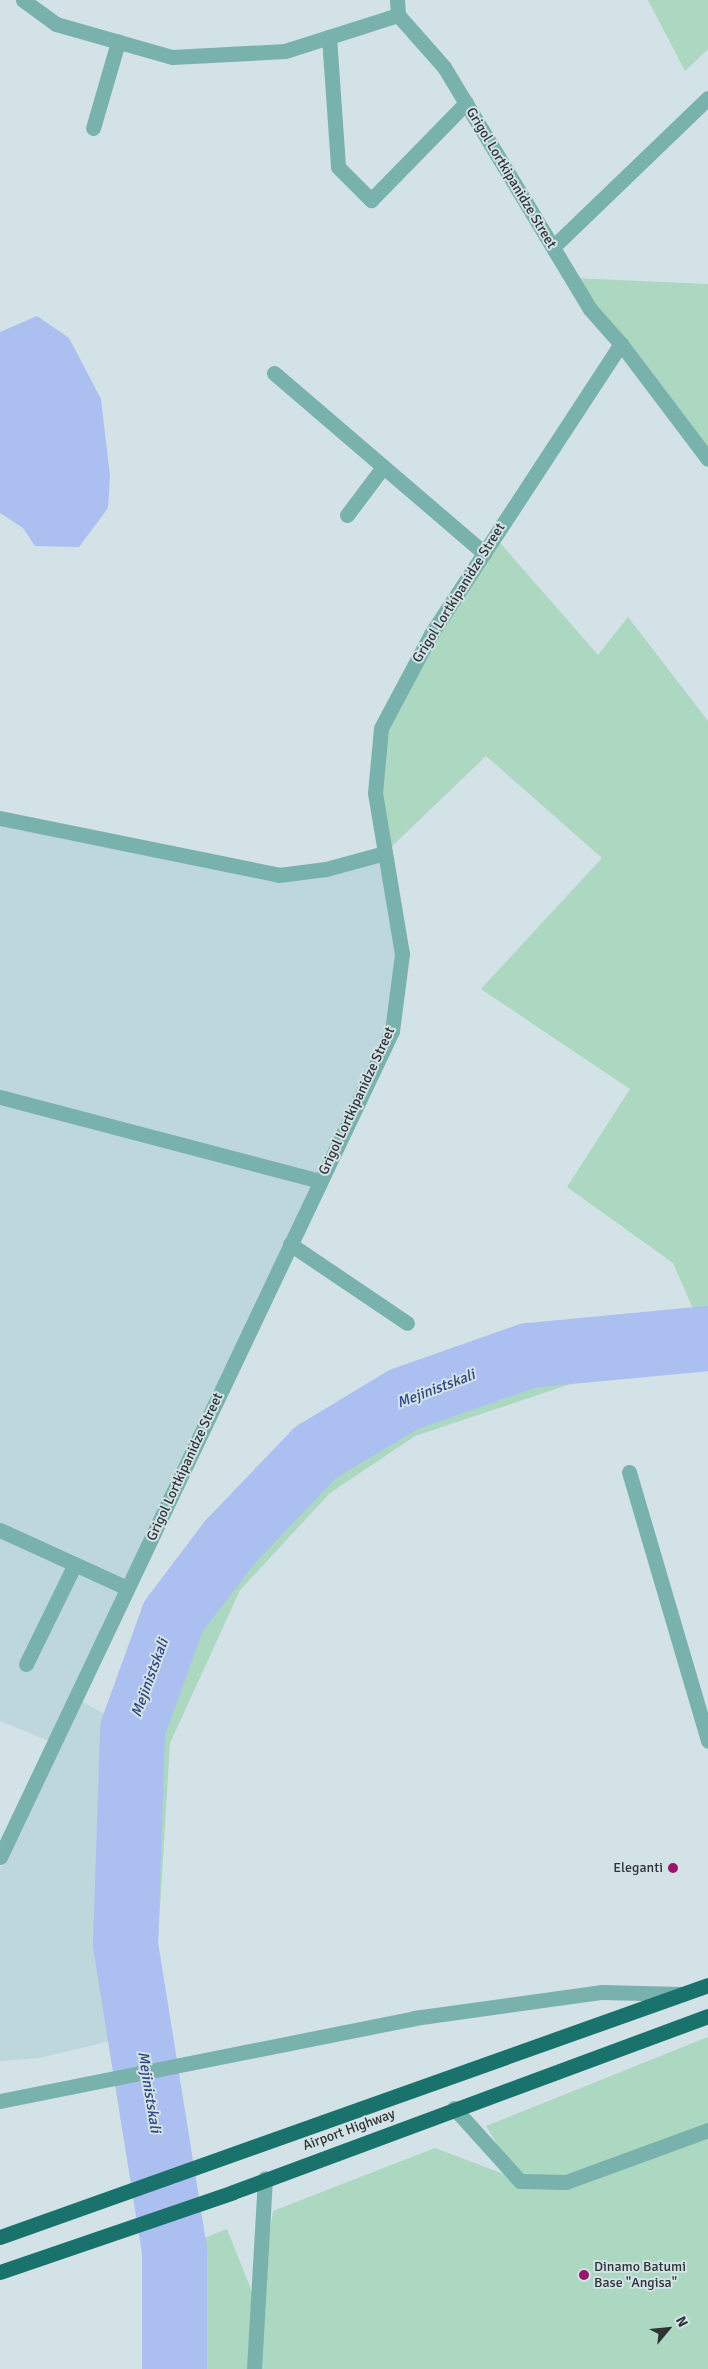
<!DOCTYPE html>
<html>
<head>
<meta charset="utf-8">
<style>
	body { margin:0 }
	#map { position:relative; width:708px; height:2369px; overflow:hidden; background:#d2e2e6; font-family:Signika,sans-serif }
	div>[style] { position:absolute }
	[style*='--x'] { left:calc(var(--x)*1px); top:calc(var(--y)*1px); width:calc(var(--w)*1px); rotate:calc(var(--a)*1deg) }
	.built>* { inset:0; background:#bed7dd }
	.green>* { inset:0; background:#acd7c0 }
	.water>* { inset:0; background:#abbff0 }
	.river>* { height:65px; margin:-32.5px; padding:0 32.5px; transform-origin:32.5px; border-radius:32.5px; background:#abbff0 }
	.lane>* { height:15px; margin:-7.5px; padding:0 7.5px; transform-origin:7.5px; border-radius:7.5px; background:#79b2ac }
	.street>* { height:15px; margin:-7.5px; padding:0 7.5px; transform-origin:7.5px; border-radius:7.5px; background:#79b2ac }
	.highway>* { height:15px; margin:-7.5px; padding:0 7.5px; transform-origin:7.5px; border-radius:7.5px; background:#19726b }
	.dots>* { width:14px; height:14px; translate:-50% -50%; box-sizing:border-box; border:2px solid #d2e2e6; border-radius:50% }
	span { translate:-50% -50%; white-space:nowrap; text-align:center; line-height:1.15; -webkit-text-stroke:4px #d2e2e6; paint-order:stroke }
	.street-label { font-size:14px; color:#2e3435 }
	.poi-label { font-size:14px; color:#2e3435 }
	.right { translate:-100% -50%; text-align:right }
	.left { translate:0 -50%; text-align:left }
	.water-label { font-size:15px; color:#314580; font-style:italic }
	.north { position:absolute; left:643px; top:2304px; width:50px; height:50px; -webkit-text-stroke:4px #d2e2e6; paint-order:stroke; rotate:62deg; font-size:14px; font-weight:700; line-height:20px; text-align:center; color:#2e3435 }
	.north::after { content:''; display:block; margin:auto; width:18px; height:22px; background:#2e3435; clip-path:polygon(50% 0,100% 100%,50% 72%,0 100%) }
</style>
</head>
<body>
<div id="map">
	<div class="built">
		<i style="clip-path:polygon(0 818px,279px 875px,385px 853px,402px 954px,392px 1031px,54px 1743px,0 1721px)"></i>
		<i style="clip-path:polygon(81px 1701px,132px 1729px,125px 1944px,139px 2034px,40px 2058px,0 2061px,0 1870px)"></i>
	</div>
	<div class="green">
		<i style="clip-path:polygon(648px 0,708px 0,708px 49px,685px 71px)"></i>
		<i style="clip-path:polygon(572px 278px,708px 284px,708px 459px)"></i>
		<i style="clip-path:polygon(494px 536px,598px 655px,628px 617px,708px 721px,708px 1338px,415px 1436px,330px 1493px,240px 1590px,170px 1743px,156px 1974px,139px 2034px,125px 1944px,132px 1729px,173px 1616px,229px 1542px,315px 1452px,403px 1399px,528px 1355px,706px 1338px,673px 1263px,567px 1187px,630px 1089px,481px 989px,602px 858px,486px 756px,385px 853px,375px 793px,381px 728px)"></i>
		<i style="clip-path:polygon(708px 2037px,708px 2369px,174px 2369px,174px 2250px,227px 2229px,258px 2307px,273px 2211px,435px 2148px,519px 2180px,486px 2126px)"></i>
	</div>
	<div class="water">
		<i style="clip-path:polygon(37px 316px,69px 338px,101px 399px,110px 476px,108px 508px,79px 547px,35px 546px,23px 528px,0 513px,0 332px)"></i>
	</div>
	<div class="river">
		<i style="--x:174;--y:2369;--w:119;--a:-90"></i>
		<i style="--x:174;--y:2250;--w:310;--a:-99.1"></i>
		<i style="--x:125;--y:1944;--w:215;--a:-88.1"></i>
		<i style="--x:132;--y:1729;--w:120;--a:-70.1"></i>
		<i style="--x:173;--y:1616;--w:93;--a:-52.9"></i>
		<i style="--x:229;--y:1542;--w:124;--a:-46.3"></i>
		<i style="--x:315;--y:1452;--w:103;--a:-31.1"></i>
		<i style="--x:403;--y:1399;--w:133;--a:-19.4"></i>
		<i style="--x:528;--y:1355;--w:181;--a:-5.4"></i>
	</div>
	<div class="lane">
		<i style="--x:329;--y:37;--w:130;--a:86"></i>
		<i style="--x:338;--y:167;--w:47;--a:45"></i>
		<i style="--x:371;--y:200;--w:136;--a:-45.6"></i>
		<i style="--x:93;--y:128;--w:90;--a:-73.8"></i>
		<i style="--x:553;--y:247;--w:215;--a:-43.9"></i>
		<i style="--x:274;--y:373;--w:277;--a:40.6"></i>
		<i style="--x:347;--y:515;--w:60;--a:-53.1"></i>
		<i style="--x:0;--y:818;--w:285;--a:11.5"></i>
		<i style="--x:279;--y:875;--w:47;--a:-7.3"></i>
		<i style="--x:326;--y:869;--w:61;--a:-15.2"></i>
		<i style="--x:0;--y:1097;--w:331;--a:14.7"></i>
		<i style="--x:290;--y:1244;--w:141;--a:34"></i>
		<i style="--x:629;--y:1472;--w:280;--a:73.6"></i>
		<i style="--x:0;--y:1530;--w:140;--a:24.5"></i>
		<i style="--x:26;--y:1664;--w:111;--a:-63.9"></i>
		<i style="--x:454;--y:2108;--w:98;--a:47.9"></i>
		<i style="--x:520;--y:2181;--w:46;--a:1.2"></i>
		<i style="--x:566;--y:2182;--w:151;--a:-20.1"></i>
		<i style="--x:254;--y:2369;--w:191;--a:-86.7"></i>
	</div>
	<div class="street">
		<i style="--x:23;--y:0;--w:41;--a:36"></i>
		<i style="--x:56;--y:24;--w:121;--a:15.9"></i>
		<i style="--x:172;--y:57;--w:113;--a:-3"></i>
		<i style="--x:285;--y:51;--w:119;--a:-17.7"></i>
		<i style="--x:398;--y:15;--w:69;--a:48.5"></i>
		<i style="--x:444;--y:67;--w:283;--a:58.9"></i>
		<i style="--x:590;--y:309;--w:47;--a:48.5"></i>
		<i style="--x:621;--y:344;--w:144;--a:52.9"></i>
		<i style="--x:397;--y:0;--w:15;--a:86"></i>
		<i style="--x:0;--y:1857;--w:914;--a:-64.61"></i>
		<i style="--x:392;--y:1031;--w:78;--a:-82.6"></i>
		<i style="--x:402;--y:954;--w:163;--a:-99.5"></i>
		<i style="--x:375;--y:793;--w:65;--a:-84.7"></i>
		<i style="--x:381;--y:728;--w:106;--a:-62"></i>
		<i style="--x:431;--y:634;--w:347;--a:-56.8"></i>
		<i style="--x:0;--y:2101;--w:422;--a:-11.3"></i>
		<i style="--x:414;--y:2018;--w:190;--a:-7.9"></i>
		<i style="--x:602;--y:1992;--w:80;--a:1.4"></i>
	</div>
	<div class="highway">
		<i style="--x:0;--y:2237;--w:752;--a:-19.59"></i>
		<i style="--x:0;--y:2272;--w:246;--a:-18.9"></i>
		<i style="--x:233;--y:2192;--w:507;--a:-20.33"></i>
	</div>
	<div class="dots">
		<i style="left:673px;top:1868px;background:#99156a"></i>
		<i style="left:584px;top:2275px;background:#99156a"></i>
	</div>
	<div class="street-label">
		<span style="left:511px;top:178px;rotate:59deg">Grigol Lortkipanidze Street</span>
		<span style="left:459px;top:593px;rotate:-58deg">Grigol Lortkipanidze Street</span>
		<span style="left:357px;top:1101px;rotate:-65deg">Grigol Lortkipanidze Street</span>
		<span style="left:185px;top:1467px;rotate:-65deg">Grigol Lortkipanidze Street</span>
		<span style="left:349px;top:2130px;rotate:-20deg">Airport Highway</span>
	</div>
	<div class="poi-label">
		<span class="right" style="left:663px;top:1868px">Eleganti</span>
		<span class="left" style="left:594px;top:2275px">Dinamo Batumi<br>Base "Angisa"</span>
	</div>
	<div class="water-label">
		<span style="left:436px;top:1389px;rotate:-21deg">Mejinistskali</span>
		<span style="left:150px;top:1678px;rotate:-70deg">Mejinistskali</span>
		<span style="left:149px;top:2092px;rotate:81deg">Mejinistskali</span>
	</div>
	<div class="north">N</div>
</div>
</body>
</html>
